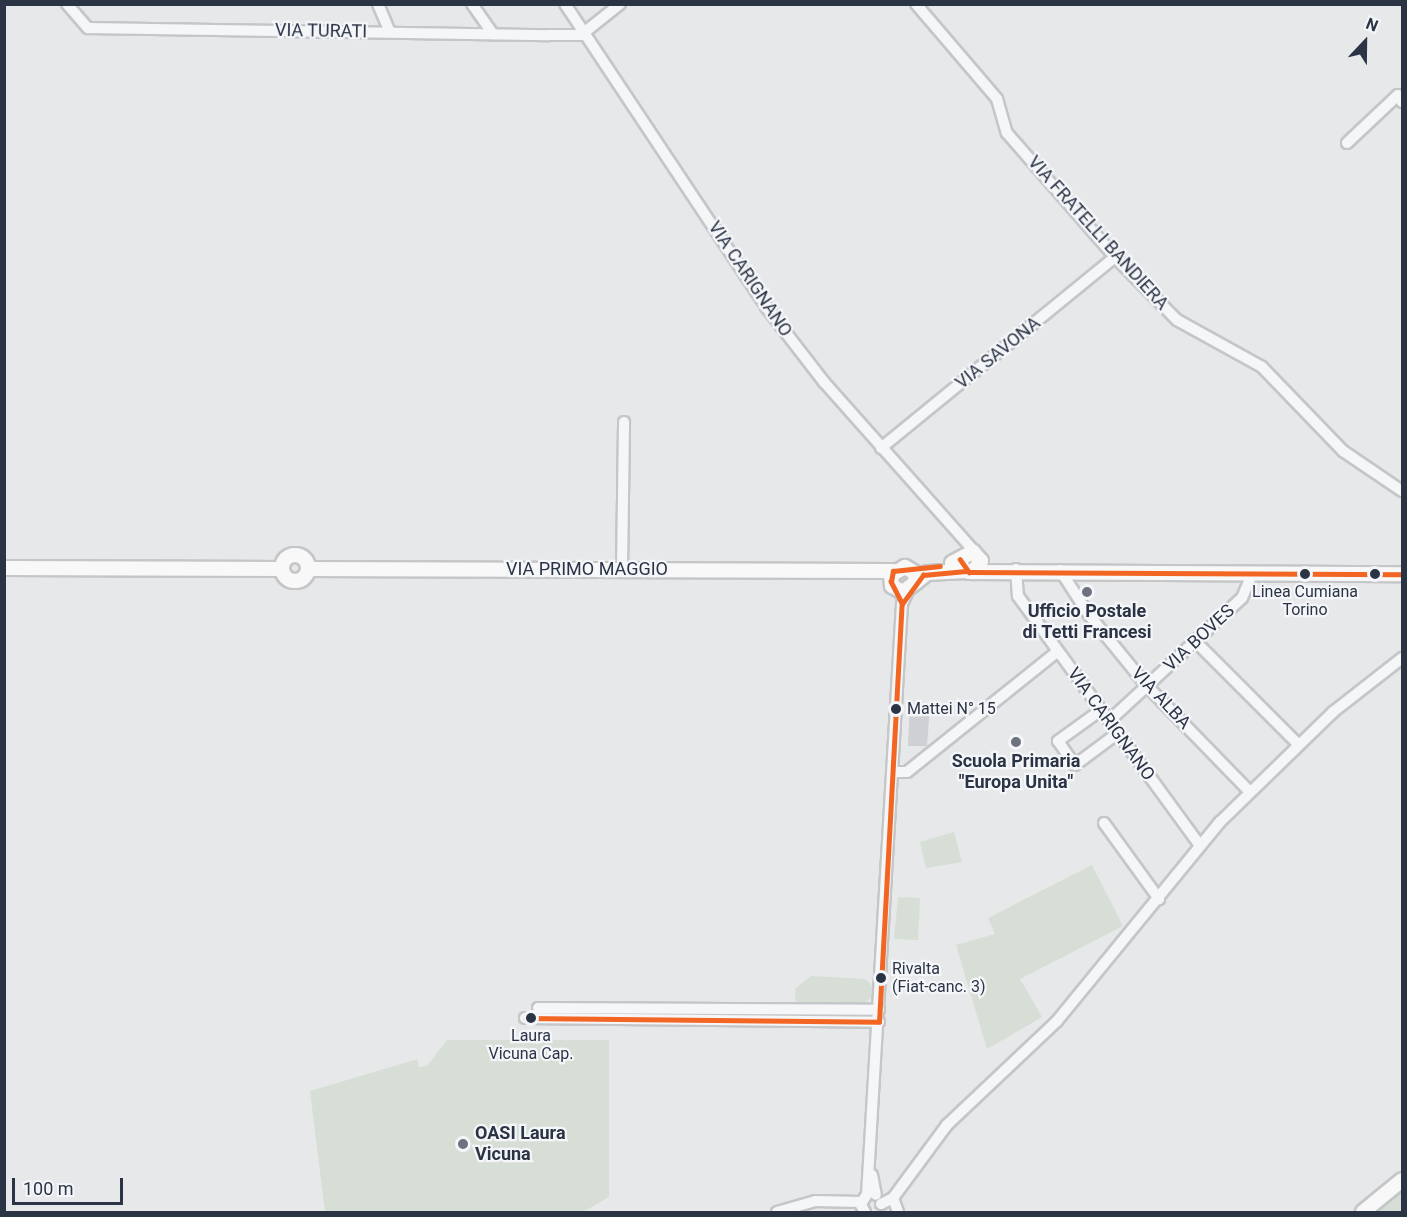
<!DOCTYPE html>
<html>
<head>
<meta charset="utf-8">
<style>
	body { margin:0 }
	#map { position:relative; width:1407px; height:1217px; overflow:hidden; background:#e6e8ea; font-family:Roboto,sans-serif }
	div>[style] { position:absolute }
	[style*='--x'] { left:calc(var(--x)*1px); top:calc(var(--y)*1px); width:calc(var(--w)*1px); rotate:calc(var(--a)*1deg) }
	.green>* { inset:0; background:#d6ded6 }
	.building>* { inset:0; background:#ced0d3 }
	.roads { filter:drop-shadow(2px 0 #c4c6c8) drop-shadow(-2px 0 #c4c6c8) drop-shadow(0 2px #c4c6c8) drop-shadow(0 -2px #c4c6c8) }
	.minor>* { height:10px; margin:-5px; padding:0 5px; transform-origin:5px; border-radius:5px; background:#f5f6f7 }
	.major>* { height:14px; margin:-7px; padding:0 7px; transform-origin:7px; border-radius:7px; background:#f8f8f8 }
	.major>.ring { margin:-7px; padding:0; box-sizing:content-box; background:none; border:14px solid #f8f8f8; border-radius:50% }
	.bus-1>* { height:4.5px; margin:-2.25px; padding:0 2.25px; transform-origin:2.25px; border-radius:2.25px; background:#f26522 }
	.dots>* { width:16px; height:16px; translate:-50% -50%; box-sizing:border-box; border:3px solid #f4f6f9; border-radius:50% }
	span { translate:-50% -50%; white-space:nowrap; text-align:center; line-height:1.15; -webkit-text-stroke:4.5px #f4f6f9; paint-order:stroke }
	.bus-label { font-size:16px; color:#2b3445 }
	.left { translate:0 -50%; text-align:left }
	.street-label { font-size:18px; color:#2b3445 }
	.poi-label { font-size:18px; color:#2b3445; font-weight:700 }
	.frame { position:absolute; inset:0; border:6px solid #2b3445; pointer-events:none }
	.north { position:absolute; left:1335px; top:12px; width:60px; height:60px; -webkit-text-stroke:4px #f4f6f9; paint-order:stroke; rotate:22deg; font-size:16px; font-weight:700; line-height:24px; text-align:center; color:#2b3445 }
	.north::after { content:''; display:block; margin:auto; width:21px; height:27px; background:#2b3445; clip-path:polygon(50% 0,100% 100%,50% 72%,0 100%) }
	.scale { position:absolute; left:12px; top:1178px; width:111px; height:27px; box-sizing:border-box; border:3px solid #2b3445; border-top:0; padding-left:8px; font-size:18px; line-height:21px; white-space:nowrap; color:#2b3445; -webkit-text-stroke:4px #f4f6f9; paint-order:stroke }
</style>
</head>
<body>
<div id="map">
	<div class="green">
		<i style="clip-path:polygon(954px 832px,962px 862px,926px 868px,920px 842px)"></i>
		<i style="clip-path:polygon(1092px 865px,1123px 926px,1020px 979px,1042px 1017px,987px 1049px,956px 945px,995px 934px,988px 918px)"></i>
		<i style="clip-path:polygon(898px 897px,920px 898px,918px 940px,894px 939px)"></i>
		<i style="clip-path:polygon(811px 976px,865px 979px,874px 988px,874px 996px,858px 1008px,796px 1008px,795px 989px)"></i>
		<i style="clip-path:polygon(447px 1040px,609px 1040px,609px 1197px,583px 1212px,325px 1212px,310px 1091px,418px 1059px,418px 1067px,427px 1066px)"></i>
		<i style="clip-path:polygon(1402px 1188px,1402px 1212px,1373px 1212px,1376px 1211px)"></i>
	</div>
	<div class="building">
		<i style="clip-path:polygon(910px 705px,930px 705px,927px 746px,908px 746px)"></i>
	</div>
	<div class="roads">
		<div class="minor">
			<i style="--x:67;--y:4;--w:32;--a:49"></i>
			<i style="--x:88;--y:28;--w:461;--a:0.9"></i>
			<i style="--x:549;--y:35;--w:32;--a:0"></i>
			<i style="--x:581;--y:35;--w:50;--a:-38.5"></i>
			<i style="--x:378;--y:4;--w:30;--a:67"></i>
			<i style="--x:472;--y:4;--w:37;--a:55"></i>
			<i style="--x:565;--y:4;--w:364;--a:56.4"></i>
			<i style="--x:766;--y:307;--w:95;--a:52.3"></i>
			<i style="--x:824;--y:382;--w:229;--a:48.4"></i>
			<i style="--x:916;--y:4;--w:125;--a:49.5"></i>
			<i style="--x:997;--y:99;--w:35;--a:74"></i>
			<i style="--x:1007;--y:133;--w:164;--a:48.9"></i>
			<i style="--x:1115;--y:257;--w:88;--a:45.5"></i>
			<i style="--x:1177;--y:320;--w:97;--a:28.9"></i>
			<i style="--x:1262;--y:367;--w:117;--a:46"></i>
			<i style="--x:1343;--y:451;--w:71;--a:34.1"></i>
			<i style="--x:1347;--y:143;--w:70;--a:-43.3"></i>
			<i style="--x:1398;--y:95;--w:8;--a:60"></i>
			<i style="--x:881;--y:448;--w:302;--a:-39.2"></i>
			<i style="--x:622;--y:569;--w:147;--a:-89.2"></i>
			<i style="--x:1016;--y:569;--w:27;--a:86"></i>
			<i style="--x:1018;--y:596;--w:307;--a:53.9"></i>
			<i style="--x:1060;--y:570;--w:54;--a:57.2"></i>
			<i style="--x:1089;--y:615;--w:92;--a:50.8"></i>
			<i style="--x:1147;--y:686;--w:146;--a:45.8"></i>
			<i style="--x:1194;--y:640;--w:147;--a:45"></i>
			<i style="--x:1101;--y:710;--w:53;--a:144.2"></i>
			<i style="--x:1058;--y:741;--w:29;--a:55"></i>
			<i style="--x:1075;--y:765;--w:54;--a:-36.7"></i>
			<i style="--x:1109;--y:721;--w:181;--a:-42.8"></i>
			<i style="--x:1242;--y:598;--w:28;--a:-67"></i>
			<i style="--x:893;--y:772;--w:14;--a:0"></i>
			<i style="--x:907;--y:772;--w:193;--a:-38.7"></i>
			<i style="--x:1104;--y:823;--w:94;--a:54.1"></i>
			<i style="--x:538;--y:1008;--w:341;--a:0.3"></i>
			<i style="--x:525;--y:1018;--w:354;--a:0.6"></i>
			<i style="--x:872;--y:1175;--w:20;--a:79"></i>
			<i style="--x:867;--y:1195;--w:592;--a:-86.61"></i>
			<i style="--x:902;--y:604;--w:14;--a:-65"></i>
			<i style="--x:865;--y:1197;--w:9;--a:117"></i>
			<i style="--x:861;--y:1205;--w:8;--a:60"></i>
			<i style="--x:893;--y:1198;--w:15;--a:70"></i>
			<i style="--x:881;--y:1204;--w:13;--a:-27"></i>
			<i style="--x:893;--y:1198;--w:91;--a:-53.5"></i>
			<i style="--x:947;--y:1125;--w:151;--a:-43.4"></i>
			<i style="--x:1057;--y:1021;--w:257;--a:-50.7"></i>
			<i style="--x:1220;--y:822;--w:158;--a:-44.2"></i>
			<i style="--x:1333;--y:712;--w:88;--a:-38"></i>
			<i style="--x:777;--y:1212;--w:40;--a:-16"></i>
			<i style="--x:815;--y:1201;--w:46;--a:1.2"></i>
		</div>
		<div class="major">
			<i class="ring" style="left:282px;top:555px;width:12px;height:12px"></i>
			<i style="--x:960;--y:559;--w:9;--a:77"></i>
			<i style="--x:962;--y:568;--w:8;--a:30"></i>
			<i style="--x:969;--y:572;--w:433;--a:0.3"></i>
			<i style="--x:952;--y:563;--w:24;--a:-28"></i>
			<i style="--x:973;--y:552;--w:12;--a:48"></i>
			<i style="--x:981;--y:561;--w:14;--a:126"></i>
			<i style="--x:4;--y:568;--w:278;--a:0.2"></i>
			<i style="--x:308;--y:569;--w:585;--a:0.2"></i>
			<i style="--x:916;--y:582;--w:9;--a:-96"></i>
			<i style="--x:915;--y:573;--w:12;--a:-149"></i>
			<i style="--x:905;--y:567;--w:16;--a:150"></i>
			<i style="--x:891;--y:575;--w:11;--a:85"></i>
			<i style="--x:892;--y:586;--w:13;--a:29"></i>
			<i style="--x:903;--y:592;--w:31;--a:-38"></i>
			<i style="--x:927;--y:573;--w:39;--a:-3"></i>
			<i style="--x:1363;--y:1212;--w:50;--a:-39.4"></i>
		</div>
	</div>
	<div class="bus-1">
		<i style="--x:960;--y:559;--w:16;--a:55"></i>
		<i style="--x:969;--y:572;--w:433;--a:0.3"></i>
		<i style="--x:902;--y:604;--w:25;--a:-117"></i>
		<i style="--x:891;--y:582;--w:11;--a:-80"></i>
		<i style="--x:893;--y:571;--w:47;--a:-6.1"></i>
		<i style="--x:525;--y:1018;--w:354;--a:0.6"></i>
		<i style="--x:879;--y:1022;--w:419;--a:-86.9"></i>
		<i style="--x:902;--y:604;--w:36;--a:-54"></i>
		<i style="--x:923;--y:575;--w:43;--a:-5.3"></i>
	</div>
	<div class="dots">
		<i style="left:1305px;top:574px;background:#2b3445"></i>
		<i style="left:1375px;top:574px;background:#2b3445"></i>
		<i style="left:1087px;top:592px;background:#6c737f"></i>
		<i style="left:896px;top:709px;background:#2b3445"></i>
		<i style="left:1016px;top:742px;background:#6c737f"></i>
		<i style="left:881px;top:978px;background:#2b3445"></i>
		<i style="left:531px;top:1018px;background:#2b3445"></i>
		<i style="left:463px;top:1144px;background:#6c737f"></i>
	</div>
	<div class="bus-label">
		<span style="left:1305px;top:601px">Linea Cumiana<br>Torino</span>
		<span class="left" style="left:907px;top:709px">Mattei N° 15</span>
		<span class="left" style="left:892px;top:978px">Rivalta<br>(Fiat-canc. 3)</span>
		<span style="left:531px;top:1045px">Laura<br>Vicuna Cap.</span>
	</div>
	<div class="street-label">
		<span style="left:321px;top:31px;rotate:1deg">VIA TURATI</span>
		<span style="left:1098px;top:233px;rotate:48deg">VIA FRATELLI BANDIERA</span>
		<span style="left:750px;top:279px;rotate:56deg">VIA CARIGNANO</span>
		<span style="left:998px;top:353px;rotate:-39deg">VIA SAVONA</span>
		<span style="left:587px;top:569px">VIA PRIMO MAGGIO</span>
		<span style="left:1199px;top:638px;rotate:-43deg">VIA BOVES</span>
		<span style="left:1161px;top:698px;rotate:47deg">VIA ALBA</span>
		<span style="left:1111px;top:724px;rotate:54deg">VIA CARIGNANO</span>
	</div>
	<div class="poi-label">
		<span style="left:1087px;top:622px">Ufficio Postale<br>di Tetti Francesi</span>
		<span style="left:1016px;top:772px">Scuola Primaria<br>"Europa Unita"</span>
		<span class="left" style="left:475px;top:1144px">OASI Laura<br>Vicuna</span>
	</div>
	<div class="frame"></div>
	<div class="north">N</div>
	<div class="scale">100 m</div>
</div>
</body>
</html>
